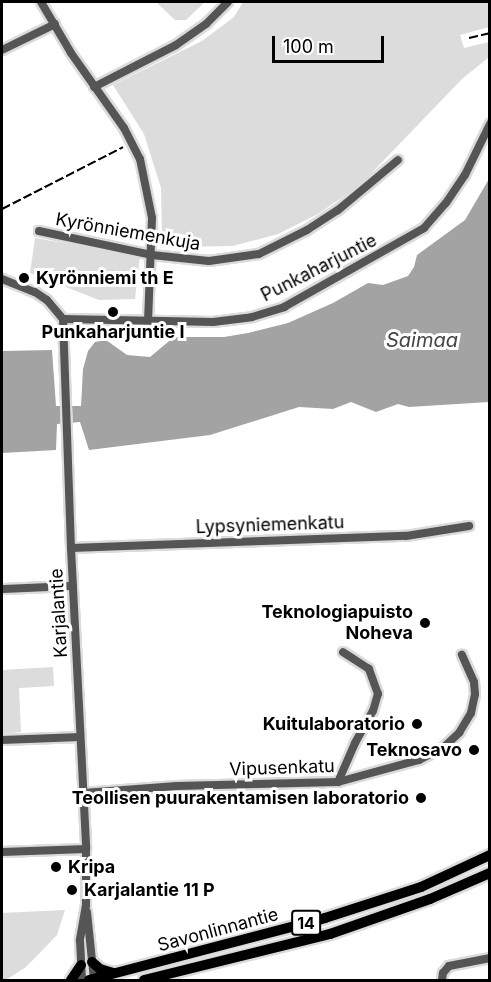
<!DOCTYPE html>
<html>
<head>
<meta charset="utf-8">
<style>
	body { margin:0 }
	#map { position:relative; width:491px; height:982px; overflow:hidden; background:#fff; font-family:Inter,sans-serif }
	div>[style] { position:absolute }
	[style*='--x'] { left:calc(var(--x)*1px); top:calc(var(--y)*1px); width:calc(var(--w)*1px); rotate:calc(var(--a)*1deg) }
	.green>* { inset:0; background:#dcdcdc }
	.water>* { inset:0; background:#a3a3a3 }
	.roads { filter:drop-shadow(2px 0 #dbdbdb) drop-shadow(-2px 0 #dbdbdb) drop-shadow(0 2px #dbdbdb) drop-shadow(0 -2px #dbdbdb) }
	.minor>* { height:8px; margin:-4px; padding:0 4px; transform-origin:4px; border-radius:4px; background:#555 }
	.highway>* { height:10px; margin:-5px; padding:0 5px; transform-origin:5px; border-radius:5px; background:#000 }
	.rail>* { height:2px; margin-top:-1px; transform-origin:0; background:repeating-linear-gradient(90deg,#000 0 9px,transparent 0 12px) }
	.dots>* { width:16px; height:16px; translate:-50% -50%; box-sizing:border-box; border:3px solid #fff; border-radius:50% }
	span { translate:-50% -50%; white-space:nowrap; text-align:center; line-height:1.15; -webkit-text-stroke:6px #fff; paint-order:stroke }
	.shield-label span { padding:2px 4px; background:#fff; border:2px solid; border-radius:4px; -webkit-text-stroke-width:0 }
	.shield-label { font-size:16px; color:#000; font-weight:700 }
	.street-label { font-size:18px; color:#000 }
	.poi-label { font-size:18px; color:#000; font-weight:700 }
	.left { translate:0 -50%; text-align:left }
	.right { translate:-100% -50%; text-align:right }
	.water-label { font-size:20px; color:#444; font-style:italic }
	.frame { position:absolute; inset:0; border:3px solid #000; pointer-events:none }
	.scale { position:absolute; left:272px; top:36px; width:112px; height:27px; box-sizing:border-box; border:3px solid #000; border-top:0; padding-left:8px; font-size:18px; line-height:21px; white-space:nowrap; color:#000; -webkit-text-stroke:4px #fff; paint-order:stroke }
</style>
</head>
<body>
<div id="map">
	<div class="green">
		<i style="clip-path:polygon(156px 2px,205px 2px,186px 20px,175px 20px)"></i>
		<i style="clip-path:polygon(243px 2px,489px 2px,489px 27px,460px 35px,464px 48px,489px 42px,489px 57px,462px 79px,360px 185px,318px 214px,278px 234px,233px 246px,172px 247px,162px 240px,161px 188px,144px 134px,113px 85px,202px 41px,234px 17px)"></i>
		<i style="clip-path:polygon(35px 238px,140px 256px,135px 299px,99px 300px,30px 273px)"></i>
		<i style="clip-path:polygon(53px 667px,54px 686px,19px 688px,21px 732px,2px 734px,2px 670px)"></i>
		<i style="clip-path:polygon(65px 910px,57px 935px,26px 967px,6px 980px,2px 980px,2px 913px)"></i>
	</div>
	<div class="water">
		<i style="clip-path:polygon(489px 179px,489px 402px,409px 407px,398px 404px,376px 412px,351px 402px,333px 409px,299px 407px,210px 435px,89px 450px,80px 422px,57px 424px,56px 450px,2px 453px,2px 351px,52px 350px,56px 406px,81px 406px,83px 369px,88px 351px,95px 342px,106px 340px,127px 355px,150px 357px,174px 337px,224px 337px,248px 333px,288px 323px,333px 303px,368px 283px,383px 285px,408px 276px,414px 267px,417px 255px,465px 220px)"></i>
	</div>
	<div class="roads">
		<div class="minor">
			<i style="--x:41;--y:2;--w:59;--a:59.5"></i>
			<i style="--x:71;--y:53;--w:92;--a:54.8"></i>
			<i style="--x:124;--y:128;--w:35;--a:63"></i>
			<i style="--x:140;--y:159;--w:60;--a:78.5"></i>
			<i style="--x:152;--y:218;--w:102;--a:92.2"></i>
			<i style="--x:2;--y:50;--w:59;--a:-26.1"></i>
			<i style="--x:94;--y:87;--w:92;--a:-27.1"></i>
			<i style="--x:176;--y:45;--w:37;--a:-35"></i>
			<i style="--x:206;--y:24;--w:31;--a:-45"></i>
			<i style="--x:39;--y:231;--w:116;--a:12"></i>
			<i style="--x:152;--y:255;--w:57;--a:6"></i>
			<i style="--x:209;--y:261;--w:50;--a:-8"></i>
			<i style="--x:259;--y:254;--w:54;--a:-26.6"></i>
			<i style="--x:307;--y:230;--w:37;--a:-33"></i>
			<i style="--x:338;--y:210;--w:78;--a:-39.8"></i>
			<i style="--x:2;--y:279;--w:35;--a:22"></i>
			<i style="--x:35;--y:292;--w:14;--a:34"></i>
			<i style="--x:47;--y:300;--w:25;--a:50"></i>
			<i style="--x:63;--y:319;--w:229;--a:88"></i>
			<i style="--x:71;--y:548;--w:301;--a:87.1"></i>
			<i style="--x:86;--y:849;--w:56;--a:90"></i>
			<i style="--x:86;--y:905;--w:36;--a:100"></i>
			<i style="--x:80;--y:940;--w:40;--a:87.1"></i>
			<i style="--x:63;--y:319;--w:150;--a:1.1"></i>
			<i style="--x:213;--y:322;--w:39;--a:-7"></i>
			<i style="--x:252;--y:317;--w:34;--a:-17"></i>
			<i style="--x:284;--y:307;--w:161;--a:-29.4"></i>
			<i style="--x:424;--y:228;--w:33;--a:-49"></i>
			<i style="--x:446;--y:203;--w:34;--a:-56"></i>
			<i style="--x:465;--y:175;--w:57;--a:-63.9"></i>
			<i style="--x:71;--y:548;--w:335;--a:-2.1"></i>
			<i style="--x:406;--y:536;--w:64;--a:-9"></i>
			<i style="--x:2;--y:589;--w:71;--a:-2.4"></i>
			<i style="--x:2;--y:740;--w:78;--a:-2.2"></i>
			<i style="--x:338;--y:782;--w:43;--a:-66.4"></i>
			<i style="--x:355;--y:743;--w:37;--a:-61"></i>
			<i style="--x:373;--y:711;--w:18;--a:-74"></i>
			<i style="--x:378;--y:694;--w:27;--a:-110"></i>
			<i style="--x:369;--y:669;--w:31;--a:-147"></i>
			<i style="--x:83;--y:793;--w:94;--a:-4.3"></i>
			<i style="--x:177;--y:786;--w:161;--a:-1.4"></i>
			<i style="--x:338;--y:782;--w:84;--a:-15.2"></i>
			<i style="--x:419;--y:760;--w:28;--a:-27"></i>
			<i style="--x:444;--y:747;--w:21;--a:-43"></i>
			<i style="--x:459;--y:733;--w:23;--a:-59"></i>
			<i style="--x:471;--y:713;--w:19;--a:-78"></i>
			<i style="--x:475;--y:694;--w:12;--a:-95"></i>
			<i style="--x:474;--y:682;--w:30;--a:-114"></i>
			<i style="--x:2;--y:852;--w:84;--a:-2"></i>
			<i style="--x:87;--y:912;--w:68;--a:84.1"></i>
			<i style="--x:442;--y:980;--w:7;--a:-82"></i>
			<i style="--x:443;--y:973;--w:9;--a:-49"></i>
			<i style="--x:449;--y:966;--w:42;--a:-11"></i>
		</div>
		<div class="highway">
			<i style="--x:92;--y:962;--w:11;--a:41"></i>
			<i style="--x:100;--y:969;--w:14;--a:17"></i>
			<i style="--x:71;--y:980;--w:18;--a:-56"></i>
			<i style="--x:89;--y:980;--w:244;--a:-14.7"></i>
			<i style="--x:325;--y:918;--w:101;--a:-17.9"></i>
			<i style="--x:421;--y:887;--w:76;--a:-24.9"></i>
			<i style="--x:144;--y:980;--w:192;--a:-13.9"></i>
			<i style="--x:330;--y:934;--w:106;--a:-19.3"></i>
			<i style="--x:430;--y:899;--w:65;--a:-23.4"></i>
		</div>
	</div>
	<div class="rail">
		<i style="--x:469;--y:38;--w:22;--a:-13"></i>
		<i style="--x:2;--y:209;--w:136;--a:-27.1"></i>
	</div>
	<div class="dots">
		<i style="left:24px;top:278px;background:#000"></i>
		<i style="left:113px;top:312px;background:#000"></i>
		<i style="left:425px;top:623px;background:#000"></i>
		<i style="left:417px;top:724px;background:#000"></i>
		<i style="left:474px;top:750px;background:#000"></i>
		<i style="left:421px;top:798px;background:#000"></i>
		<i style="left:56px;top:867px;background:#000"></i>
		<i style="left:72px;top:890px;background:#000"></i>
	</div>
	<div class="shield-label">
		<span style="left:306px;top:923px">14</span>
	</div>
	<div class="street-label">
		<span style="left:128px;top:232px;rotate:10deg">Kyrönniemenkuja</span>
		<span style="left:319px;top:268px;rotate:-27deg">Punkaharjuntie</span>
		<span style="left:270px;top:525px;rotate:-2deg">Lypsyniemenkatu</span>
		<span style="left:59px;top:613px;rotate:-93deg">Karjalantie</span>
		<span style="left:282px;top:768px;rotate:-2deg">Vipusenkatu</span>
		<span style="left:218px;top:930px;rotate:-15deg">Savonlinnantie</span>
	</div>
	<div class="poi-label">
		<span class="left" style="left:36px;top:278px">Kyrönniemi th E</span>
		<span style="left:113px;top:332px">Punkaharjuntie I</span>
		<span class="right" style="left:413px;top:623px">Teknologiapuisto<br>Noheva</span>
		<span class="right" style="left:405px;top:724px">Kuitulaboratorio</span>
		<span class="right" style="left:462px;top:750px">Teknosavo</span>
		<span class="right" style="left:409px;top:798px">Teollisen puurakentamisen laboratorio</span>
		<span class="left" style="left:68px;top:867px">Kripa</span>
		<span class="left" style="left:84px;top:890px">Karjalantie 11 P</span>
	</div>
	<div class="water-label">
		<span style="left:422px;top:340px">Saimaa</span>
	</div>
	<div class="frame"></div>
	<div class="scale">100 m</div>
</div>
</body>
</html>
